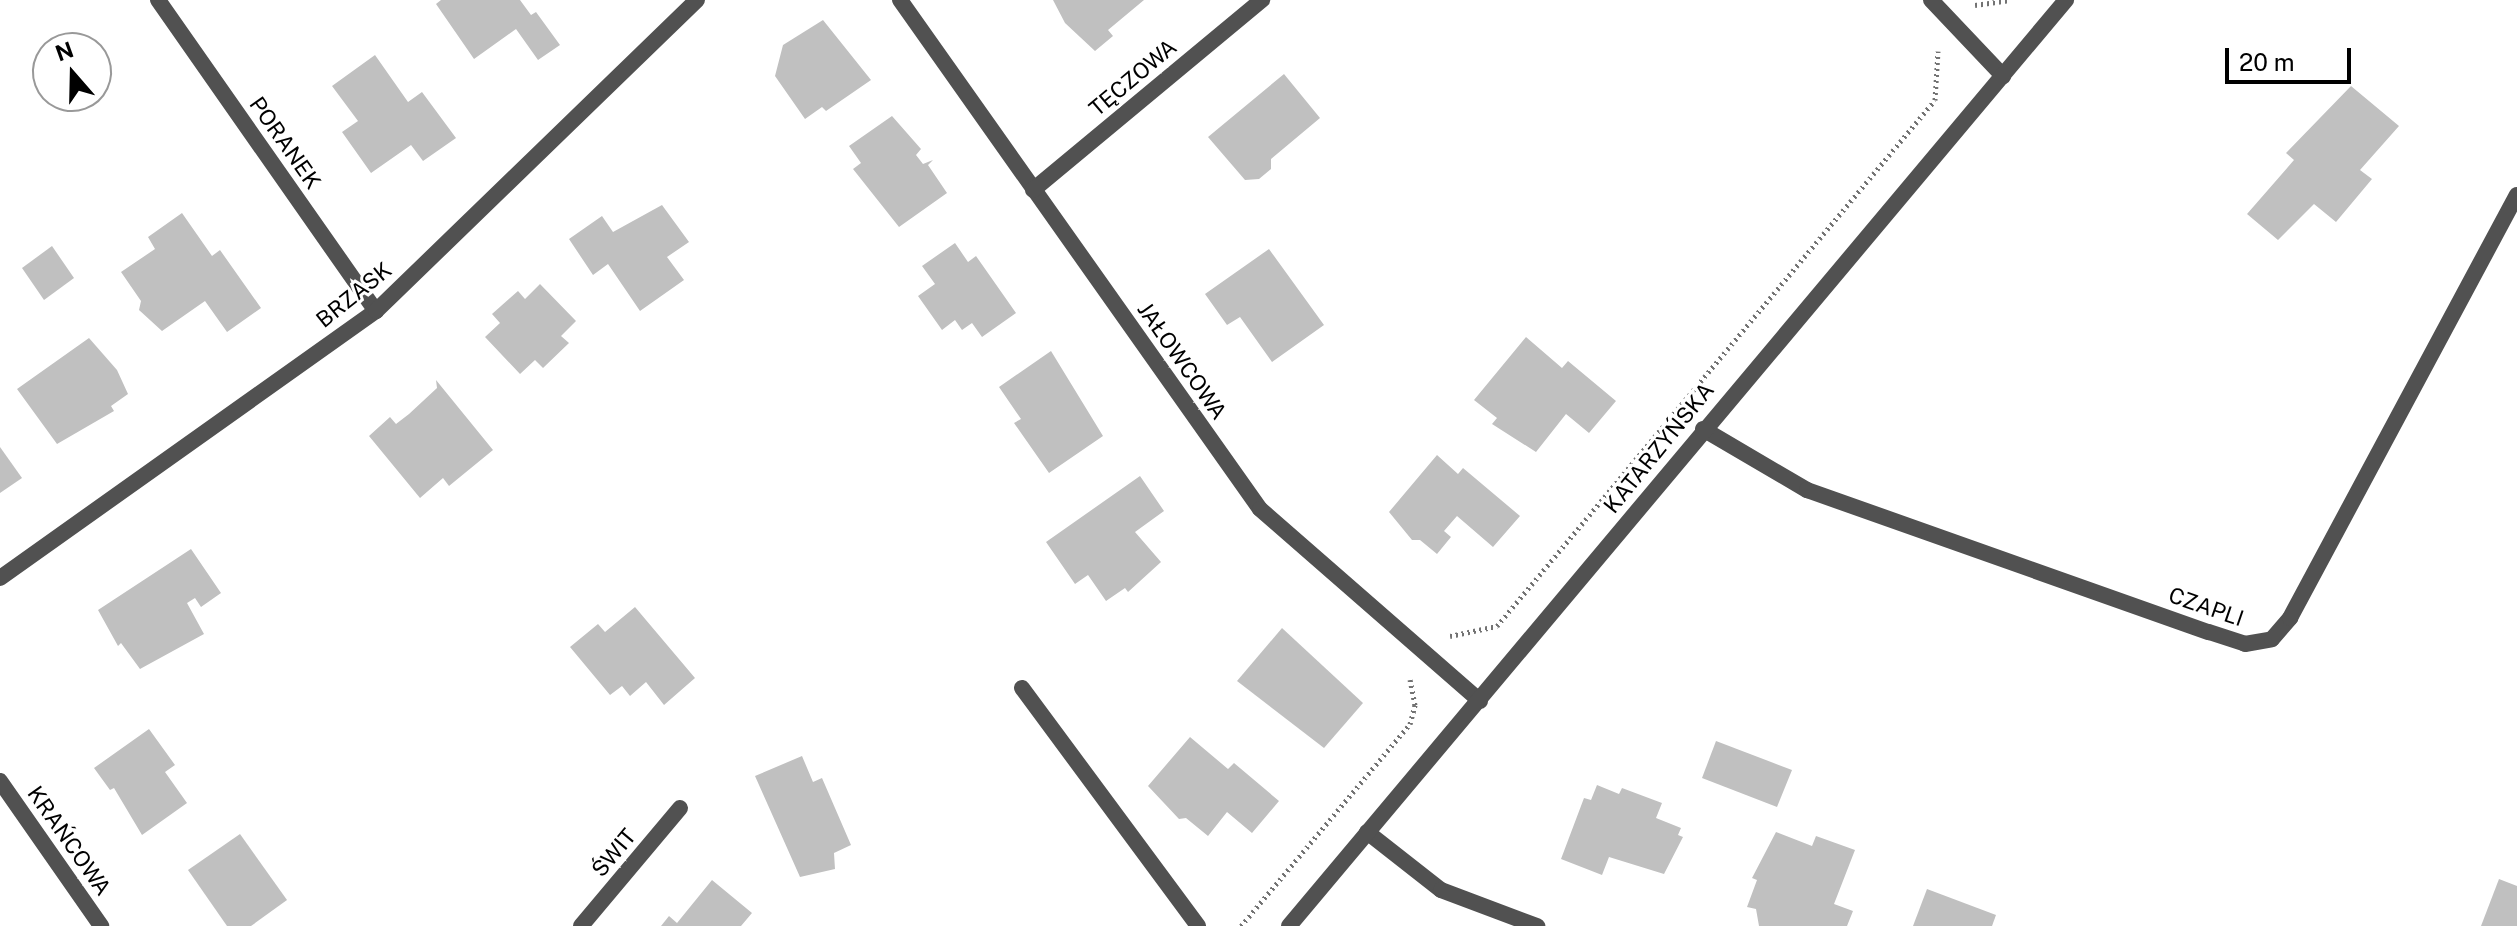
<!DOCTYPE html>
<html>
<head>
<meta charset="utf-8">
<style>
	body { margin:0 }
	#map { position:relative; width:2517px; height:926px; overflow:hidden; background:#fff; font-family:"Public Sans",sans-serif }
	div>[style] { position:absolute }
	[style*='--x'] { left:calc(var(--x)*1px); top:calc(var(--y)*1px); width:calc(var(--w)*1px); rotate:calc(var(--a)*1deg) }
	.building>* { inset:0; background:#c0c0c0 }
	.path>* { height:5px; margin-top:-2.5px; transform-origin:0; background:repeating-linear-gradient(90deg,#737373 0 2px,transparent 0 6px) }
	.lane>* { height:16px; margin:-8px; padding:0 8px; transform-origin:8px; border-radius:8px; background:#515151 }
	.street>* { height:16px; margin:-8px; padding:0 8px; transform-origin:8px; border-radius:8px; background:#515151 }
	span { translate:-50% -50%; white-space:nowrap; text-align:center; line-height:1.15; -webkit-text-stroke:6px #fff; paint-order:stroke }
	.street-label { font-size:22px; color:#000 }
	.north { position:absolute; left:32px; top:32px; width:80px; height:80px; box-sizing:border-box; background:#fff; border:2px solid #999; border-radius:50%; rotate:340deg; font-size:22px; font-weight:700; line-height:32px; text-align:center; color:#000 }
	.north::after { content:''; display:block; margin:auto; width:28px; height:36px; background:#000; clip-path:polygon(50% 0,100% 100%,50% 72%,0 100%) }
	.scale { position:absolute; left:2225px; top:48px; width:126px; height:36px; box-sizing:border-box; border:4px solid #000; border-top:0; padding-left:10px; font-size:24px; line-height:28px; white-space:nowrap; color:#000; -webkit-text-stroke:6px #fff; paint-order:stroke }
</style>
</head>
<body>
<div id="map">
	<div class="building">
		<i style="clip-path:polygon(441px 0,520px 0,531px 15px,536px 12px,560px 45px,538px 60px,516px 29px,474px 59px,436px 4px)"></i>
		<i style="clip-path:polygon(1053px 0,1144px 0,1108px 30px,1113px 36px,1095px 51px,1065px 23px)"></i>
		<i style="clip-path:polygon(823px 20px,871px 80px,826px 111px,822px 107px,805px 119px,775px 76px,783px 45px)"></i>
		<i style="clip-path:polygon(375px 55px,408px 102px,422px 92px,456px 138px,423px 161px,411px 145px,371px 173px,342px 132px,358px 121px,332px 86px)"></i>
		<i style="clip-path:polygon(1284px 74px,1320px 118px,1271px 159px,1271px 169px,1259px 179px,1245px 180px,1208px 137px)"></i>
		<i style="clip-path:polygon(2351px 86px,2399px 126px,2360px 170px,2372px 179px,2336px 222px,2314px 204px,2278px 240px,2247px 214px,2294px 160px,2286px 153px)"></i>
		<i style="clip-path:polygon(892px 116px,921px 149px,916px 155px,923px 164px,933px 160px,928px 165px,947px 193px,899px 227px,853px 169px,861px 163px,849px 146px)"></i>
		<i style="clip-path:polygon(662px 205px,689px 242px,667px 257px,684px 280px,640px 311px,608px 264px,593px 275px,569px 239px,602px 216px,613px 232px)"></i>
		<i style="clip-path:polygon(182px 213px,212px 256px,220px 250px,261px 308px,227px 332px,205px 301px,162px 331px,139px 310px,141px 301px,121px 272px,155px 249px,148px 237px)"></i>
		<i style="clip-path:polygon(955px 243px,968px 262px,976px 256px,1016px 313px,982px 337px,972px 323px,962px 330px,955px 320px,942px 330px,918px 296px,935px 284px,922px 266px)"></i>
		<i style="clip-path:polygon(52px 246px,74px 278px,44px 300px,22px 268px)"></i>
		<i style="clip-path:polygon(1269px 249px,1324px 325px,1272px 362px,1240px 317px,1227px 325px,1205px 294px)"></i>
		<i style="clip-path:polygon(540px 284px,576px 321px,561px 336px,569px 343px,543px 368px,535px 360px,520px 374px,485px 337px,500px 323px,492px 314px,518px 291px,525px 299px)"></i>
		<i style="clip-path:polygon(1526px 337px,1562px 368px,1568px 361px,1616px 401px,1589px 433px,1566px 414px,1536px 452px,1492px 424px,1497px 418px,1474px 400px)"></i>
		<i style="clip-path:polygon(89px 338px,117px 370px,128px 394px,111px 406px,114px 411px,57px 444px,17px 389px)"></i>
		<i style="clip-path:polygon(1051px 351px,1103px 436px,1049px 473px,1014px 423px,1021px 419px,999px 387px)"></i>
		<i style="clip-path:polygon(436px 380px,493px 450px,449px 486px,443px 478px,420px 498px,369px 436px,390px 417px,396px 424px,409px 414px,437px 388px)"></i>
		<i style="clip-path:polygon(0 447px,22px 478px,0 493px)"></i>
		<i style="clip-path:polygon(1437px 455px,1458px 474px,1463px 468px,1520px 516px,1493px 547px,1457px 516px,1444px 531px,1451px 537px,1437px 554px,1420px 540px,1412px 540px,1389px 512px)"></i>
		<i style="clip-path:polygon(1140px 476px,1164px 511px,1135px 532px,1161px 562px,1128px 592px,1125px 588px,1106px 601px,1088px 575px,1075px 584px,1046px 542px)"></i>
		<i style="clip-path:polygon(191px 549px,221px 593px,201px 607px,195px 598px,187px 603px,204px 634px,140px 669px,121px 643px,118px 646px,98px 610px)"></i>
		<i style="clip-path:polygon(635px 607px,695px 678px,664px 705px,646px 682px,630px 696px,622px 686px,610px 695px,570px 647px,598px 624px,605px 632px)"></i>
		<i style="clip-path:polygon(1282px 628px,1363px 703px,1324px 748px,1237px 681px)"></i>
		<i style="clip-path:polygon(149px 729px,175px 765px,165px 772px,187px 803px,142px 835px,114px 788px,110px 790px,94px 768px)"></i>
		<i style="clip-path:polygon(1190px 737px,1228px 769px,1234px 763px,1279px 801px,1252px 833px,1227px 812px,1208px 836px,1186px 818px,1179px 819px,1148px 786px)"></i>
		<i style="clip-path:polygon(1716px 741px,1792px 770px,1777px 807px,1702px 778px)"></i>
		<i style="clip-path:polygon(802px 756px,813px 782px,822px 778px,851px 845px,834px 853px,835px 869px,800px 877px,755px 776px)"></i>
		<i style="clip-path:polygon(1597px 785px,1619px 794px,1622px 788px,1662px 803px,1656px 818px,1681px 828px,1678px 835px,1683px 837px,1664px 874px,1609px 857px,1602px 875px,1561px 859px,1584px 798px,1591px 800px)"></i>
		<i style="clip-path:polygon(1776px 832px,1812px 846px,1816px 836px,1855px 850px,1834px 904px,1853px 911px,1847px 926px,1759px 926px,1756px 909px,1747px 907px,1757px 880px,1752px 878px)"></i>
		<i style="clip-path:polygon(240px 834px,287px 900px,251px 926px,227px 926px,188px 870px)"></i>
		<i style="clip-path:polygon(2499px 879px,2517px 886px,2517px 926px,2481px 926px)"></i>
		<i style="clip-path:polygon(712px 880px,752px 913px,741px 926px,661px 926px,669px 916px,677px 923px)"></i>
		<i style="clip-path:polygon(1927px 889px,1996px 915px,1992px 926px,1913px 926px)"></i>
	</div>
	<div class="path">
		<i style="--x:1975;--y:5;--w:34;--a:-8"></i>
		<i style="--x:1450;--y:636;--w:48;--a:-12"></i>
		<i style="--x:1497;--y:626;--w:684;--a:-50.22"></i>
		<i style="--x:1935;--y:100;--w:49;--a:-86.5"></i>
		<i style="--x:1241;--y:926;--w:263;--a:-50.1"></i>
		<i style="--x:1410;--y:724;--w:20;--a:-75"></i>
		<i style="--x:1415;--y:705;--w:26;--a:-101"></i>
	</div>
	<div class="lane">
		<i style="--x:1022;--y:688;--w:296;--a:53.5"></i>
	</div>
	<div class="street">
		<i style="--x:158;--y:0;--w:380;--a:55"></i>
		<i style="--x:900;--y:0;--w:623;--a:54.73"></i>
		<i style="--x:1260;--y:509;--w:292;--a:41.1"></i>
		<i style="--x:1931;--y:0;--w:105;--a:46.5"></i>
		<i style="--x:1033;--y:190;--w:298;--a:-39.7"></i>
		<i style="--x:1703;--y:429;--w:121;--a:30.4"></i>
		<i style="--x:1807;--y:490;--w:426;--a:19.5"></i>
		<i style="--x:2209;--y:632;--w:38;--a:18"></i>
		<i style="--x:2245;--y:644;--w:27;--a:-10"></i>
		<i style="--x:2272;--y:639;--w:28;--a:-49"></i>
		<i style="--x:2290;--y:618;--w:480;--a:-61.8"></i>
		<i style="--x:0;--y:578;--w:461;--a:-35.4"></i>
		<i style="--x:376;--y:311;--w:447;--a:-44.1"></i>
		<i style="--x:0;--y:781;--w:177;--a:55.1"></i>
		<i style="--x:1367;--y:832;--w:94;--a:38.1"></i>
		<i style="--x:1441;--y:890;--w:103;--a:20.6"></i>
		<i style="--x:581;--y:926;--w:154;--a:-50"></i>
		<i style="--x:1289;--y:926;--w:1209;--a:-50"></i>
	</div>
	<div class="street-label">
		<span style="left:1133px;top:78px;rotate:-40deg">TĘCZOWA</span>
		<span style="left:285px;top:143px;rotate:55deg">PORANEK</span>
		<span style="left:354px;top:295px;rotate:-39deg">BRZASK</span>
		<span style="left:1182px;top:361px;rotate:55deg">JAŁOWCOWA</span>
		<span style="left:1659px;top:448px;rotate:-51deg">KATARZYŃSKA</span>
		<span style="left:2206px;top:607px;rotate:19deg">CZAPLI</span>
		<span style="left:69px;top:841px;rotate:55deg">KRAŃCOWA</span>
		<span style="left:614px;top:853px;rotate:-50deg">ŚWIT</span>
	</div>
	<div class="north">N</div>
	<div class="scale">20 m</div>
</div>
</body>
</html>
